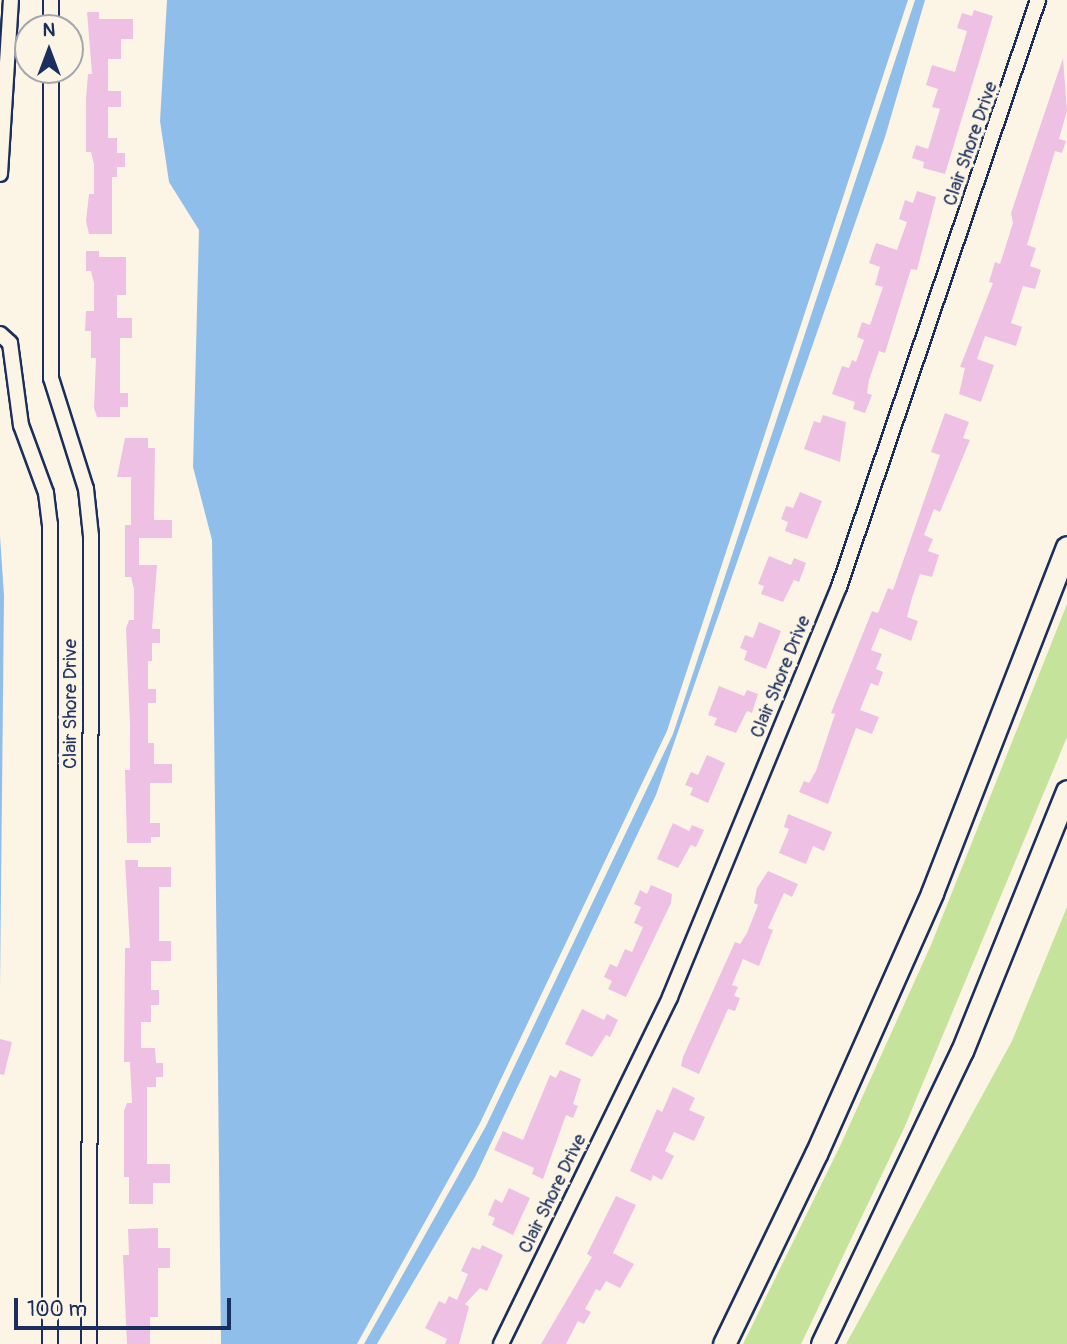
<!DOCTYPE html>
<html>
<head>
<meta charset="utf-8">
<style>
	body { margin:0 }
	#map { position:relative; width:1067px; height:1344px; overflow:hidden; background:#fcf5e5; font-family:Pangolin,sans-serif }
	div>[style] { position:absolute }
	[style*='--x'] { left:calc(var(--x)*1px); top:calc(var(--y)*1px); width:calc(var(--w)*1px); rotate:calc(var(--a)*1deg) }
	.green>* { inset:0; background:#c5e39b }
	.water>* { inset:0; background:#90beea }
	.building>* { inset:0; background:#eec0e4 }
	.roads { filter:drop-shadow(2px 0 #1b2f5e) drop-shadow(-2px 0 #1b2f5e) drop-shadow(0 2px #1b2f5e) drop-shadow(0 -2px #1b2f5e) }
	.minor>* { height:14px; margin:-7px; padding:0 7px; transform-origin:7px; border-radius:7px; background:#fcf5e5 }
	.highway>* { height:21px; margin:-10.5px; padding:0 10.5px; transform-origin:10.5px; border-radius:10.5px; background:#fcf5e5 }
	span { translate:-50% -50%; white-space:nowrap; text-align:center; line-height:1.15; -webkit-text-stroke:7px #fcf5e5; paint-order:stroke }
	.street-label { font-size:19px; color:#1b2f5e }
	.north { position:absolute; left:14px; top:14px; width:70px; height:70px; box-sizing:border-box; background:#fcf5e5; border:2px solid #a2a6af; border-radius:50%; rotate:0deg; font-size:19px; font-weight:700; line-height:28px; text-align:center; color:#1b2f5e }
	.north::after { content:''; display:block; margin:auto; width:24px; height:32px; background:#1b2f5e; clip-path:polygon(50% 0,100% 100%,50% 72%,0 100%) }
	.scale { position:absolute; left:14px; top:1298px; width:217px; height:32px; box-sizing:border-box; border:4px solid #1b2f5e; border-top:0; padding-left:9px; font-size:21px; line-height:24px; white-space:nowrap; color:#1b2f5e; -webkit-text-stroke:5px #fcf5e5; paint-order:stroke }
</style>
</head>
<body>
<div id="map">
	<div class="green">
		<i style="clip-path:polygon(1067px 604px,1067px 737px,905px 1126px,801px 1344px,743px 1344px,841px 1144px,931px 945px)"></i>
		<i style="clip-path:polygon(1067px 907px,1067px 1344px,846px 1344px,1012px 1041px)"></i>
	</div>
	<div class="water">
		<i style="clip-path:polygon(167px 0,908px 0,667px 731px,480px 1123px,357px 1344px,221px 1344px,212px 540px,193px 467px,199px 230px,169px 182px,160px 121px)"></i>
		<i style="clip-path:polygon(915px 0,925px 0,885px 137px,656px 795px,475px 1177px,377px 1344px,364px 1344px,486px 1126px,673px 734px)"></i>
		<i style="clip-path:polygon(0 536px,4px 596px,0 991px)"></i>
	</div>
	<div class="building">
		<i style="clip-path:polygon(974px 10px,993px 16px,945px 174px,923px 168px,924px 162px,912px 158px,916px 145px,928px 149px,940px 109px,932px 107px,938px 89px,926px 85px,932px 65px,955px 72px,967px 31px,957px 28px,962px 13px,972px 16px)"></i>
		<i style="clip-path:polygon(87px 12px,99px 12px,99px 19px,133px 19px,133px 39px,121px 39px,121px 59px,108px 59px,108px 91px,121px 91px,121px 107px,108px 107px,108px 138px,117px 138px,117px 153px,125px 153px,125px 167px,117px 167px,117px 177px,112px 177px,112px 234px,89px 234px,86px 221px,89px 194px,94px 194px,94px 164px,91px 152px,86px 152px,86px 98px,88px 74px,92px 74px)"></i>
		<i style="clip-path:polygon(1063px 58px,1067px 111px,1059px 139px,1066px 141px,1062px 153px,1055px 151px,1027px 245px,1036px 248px,1030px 266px,1041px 270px,1035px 289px,1023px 286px,1011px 323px,1022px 327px,1016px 346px,985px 336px,977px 359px,994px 365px,981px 402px,959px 394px,965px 368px,960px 367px,993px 283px,989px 282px,995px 262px,1000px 264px,1013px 223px,1011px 213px)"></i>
		<i style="clip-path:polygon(917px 191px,936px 197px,917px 270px,911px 269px,885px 353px,879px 351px,869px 380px,867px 393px,872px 395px,865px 413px,853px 409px,855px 402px,832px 394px,842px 366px,849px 368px,852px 360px,856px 362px,864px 340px,857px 337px,862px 322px,870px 325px,883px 287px,875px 285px,880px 267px,869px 263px,876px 243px,897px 250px,907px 222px,899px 219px,905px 200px,913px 203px)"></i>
		<i style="clip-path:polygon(86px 251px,99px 251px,99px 257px,126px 257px,126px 295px,117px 295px,117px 318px,132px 318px,132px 338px,120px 338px,120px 393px,128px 393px,128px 407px,120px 407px,120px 417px,97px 417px,94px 408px,96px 358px,91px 358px,91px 331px,85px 331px,86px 311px,94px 311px,94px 283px,91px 271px,86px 271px)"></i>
		<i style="clip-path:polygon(945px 413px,969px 422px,963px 438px,970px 440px,940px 512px,934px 509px,924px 535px,933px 539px,928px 551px,939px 555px,932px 577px,920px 574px,912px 598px,907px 617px,918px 621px,911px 641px,880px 628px,871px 650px,882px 654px,876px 669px,883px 672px,878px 686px,871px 683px,860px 710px,879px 717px,872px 734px,856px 728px,828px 804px,799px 792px,804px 781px,809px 783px,816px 771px,835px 714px,831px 713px,872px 611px,878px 613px,888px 588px,893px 590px,940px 455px,931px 452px)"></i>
		<i style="clip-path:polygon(823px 415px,846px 422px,840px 462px,804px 449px,814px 421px,820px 423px)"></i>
		<i style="clip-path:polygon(125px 438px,148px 438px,148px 448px,155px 448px,154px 520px,172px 520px,172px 538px,139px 538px,139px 565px,157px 565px,152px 629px,160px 629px,160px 643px,152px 643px,152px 661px,148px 661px,148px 689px,156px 689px,156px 703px,148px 703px,148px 743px,154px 743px,154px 764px,172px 764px,172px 783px,150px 783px,150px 823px,160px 823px,160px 837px,151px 837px,151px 843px,127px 843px,125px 770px,130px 770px,130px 725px,126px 628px,129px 620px,134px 620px,134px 589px,131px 577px,125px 577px,125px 525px,131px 525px,131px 477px,117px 477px)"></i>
		<i style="clip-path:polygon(800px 492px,822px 501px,807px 539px,785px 531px,788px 522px,781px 519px,786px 506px,793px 508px)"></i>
		<i style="clip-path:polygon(769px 556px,791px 565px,794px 558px,806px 563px,799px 582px,794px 580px,783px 602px,761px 594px,764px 586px,758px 584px)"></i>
		<i style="clip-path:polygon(759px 622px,781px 631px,766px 669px,744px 660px,747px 651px,740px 648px,745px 635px,753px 638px)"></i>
		<i style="clip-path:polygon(719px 686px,744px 696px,747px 690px,758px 694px,752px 713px,747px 711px,736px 733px,714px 725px,717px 718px,708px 715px)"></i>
		<i style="clip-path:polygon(707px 755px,725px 763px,708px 803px,690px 795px,693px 788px,685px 785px,691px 772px,698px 775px)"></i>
		<i style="clip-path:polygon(788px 814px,832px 832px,824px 851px,813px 846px,806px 864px,779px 853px,789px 829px,784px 827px)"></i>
		<i style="clip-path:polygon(673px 823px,689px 831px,692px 825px,704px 830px,696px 847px,691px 845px,678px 868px,657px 859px)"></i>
		<i style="clip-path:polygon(125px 860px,138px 860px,138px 867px,171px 867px,171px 887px,159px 887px,159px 941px,171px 941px,171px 961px,151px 961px,151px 990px,159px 990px,159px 1005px,151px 1005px,151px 1022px,141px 1022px,141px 1048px,155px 1048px,156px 1063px,163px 1063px,163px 1077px,156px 1077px,156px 1087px,147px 1087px,147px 1164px,170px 1164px,170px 1183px,153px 1183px,153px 1204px,129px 1204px,129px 1177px,124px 1177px,124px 1111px,127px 1103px,132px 1103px,130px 1062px,124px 1062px,125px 948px,130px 948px)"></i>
		<i style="clip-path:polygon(768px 871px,798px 884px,792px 897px,784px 893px,768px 928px,773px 930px,759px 966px,743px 959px,732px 985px,738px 987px,734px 996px,740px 998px,735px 1011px,728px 1009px,699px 1074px,681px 1066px,683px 1057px,735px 942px,740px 944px,747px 933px,758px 905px,754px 903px,757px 888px)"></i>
		<i style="clip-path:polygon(651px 885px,672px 894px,671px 903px,626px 997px,608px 989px,612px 981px,604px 977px,610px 964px,617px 967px,625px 949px,632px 952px,643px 927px,634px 923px,641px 907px,634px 904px,640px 890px,647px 894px)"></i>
		<i style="clip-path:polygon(582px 1009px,604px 1020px,607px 1014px,618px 1020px,610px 1037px,606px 1035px,592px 1057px,565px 1044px)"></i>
		<i style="clip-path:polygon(0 1039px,12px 1042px,4px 1075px,0 1074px)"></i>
		<i style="clip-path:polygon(560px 1070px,581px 1079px,573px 1104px,578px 1106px,573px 1118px,566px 1115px,543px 1179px,532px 1174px,534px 1168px,494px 1150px,503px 1131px,523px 1140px,550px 1075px,556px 1078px)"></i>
		<i style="clip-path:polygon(673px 1087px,695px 1098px,689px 1110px,705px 1117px,694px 1141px,674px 1132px,665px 1151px,674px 1156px,662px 1180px,653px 1175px,651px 1181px,630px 1171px,657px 1109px,662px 1112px)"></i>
		<i style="clip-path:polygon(509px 1188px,530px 1198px,513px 1235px,492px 1225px,495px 1218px,488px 1215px,495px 1199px,502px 1203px)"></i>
		<i style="clip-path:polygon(616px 1196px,636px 1205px,613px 1253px,634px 1264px,620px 1288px,606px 1281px,600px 1291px,596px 1289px,585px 1309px,591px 1312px,584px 1324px,578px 1321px,566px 1344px,541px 1344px,592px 1257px,587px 1254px)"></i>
		<i style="clip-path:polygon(158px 1228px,158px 1248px,170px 1248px,170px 1268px,158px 1268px,158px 1317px,150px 1317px,150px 1344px,127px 1344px,123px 1255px,129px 1255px,128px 1229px)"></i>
		<i style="clip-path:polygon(482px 1245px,503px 1255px,487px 1291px,480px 1288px,465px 1304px,469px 1307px,459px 1344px,445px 1344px,447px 1339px,425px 1328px,439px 1301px,445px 1304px,449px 1296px,457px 1300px,468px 1274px,461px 1271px,472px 1247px,480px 1250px)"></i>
	</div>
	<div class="roads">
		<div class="minor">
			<i style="--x:51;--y:0;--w:28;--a:90"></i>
			<i style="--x:51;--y:70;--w:308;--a:90"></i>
			<i style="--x:51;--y:378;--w:116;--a:72.5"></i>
			<i style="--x:86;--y:489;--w:47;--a:83.9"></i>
			<i style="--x:91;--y:536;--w:808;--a:90.14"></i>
			<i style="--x:0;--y:174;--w:174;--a:-86.4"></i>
			<i style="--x:0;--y:334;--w:13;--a:42"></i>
			<i style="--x:10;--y:343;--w:83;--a:82.4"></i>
			<i style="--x:21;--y:425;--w:72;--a:69.8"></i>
			<i style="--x:46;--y:493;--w:31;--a:83"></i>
			<i style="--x:50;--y:524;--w:820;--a:90"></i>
			<i style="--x:501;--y:1344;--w:386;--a:-64"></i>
			<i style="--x:670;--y:997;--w:443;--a:-67.6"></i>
			<i style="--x:839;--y:587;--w:620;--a:-71.27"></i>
		</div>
		<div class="highway">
			<i style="--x:724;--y:1344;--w:211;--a:-64.2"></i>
			<i style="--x:816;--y:1154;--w:286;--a:-66"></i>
			<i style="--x:932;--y:893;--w:371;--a:-68.7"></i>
			<i style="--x:822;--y:1344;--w:325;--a:-64.5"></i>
			<i style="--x:962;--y:1051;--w:280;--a:-68"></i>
		</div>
	</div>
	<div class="street-label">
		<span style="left:971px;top:144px;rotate:-71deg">Clair Shore Drive</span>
		<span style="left:781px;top:677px;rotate:-68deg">Clair Shore Drive</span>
		<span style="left:71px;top:704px;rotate:-90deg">Clair Shore Drive</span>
		<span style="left:553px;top:1194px;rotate:-64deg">Clair Shore Drive</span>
	</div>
	<div class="north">N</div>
	<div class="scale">100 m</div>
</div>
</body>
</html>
